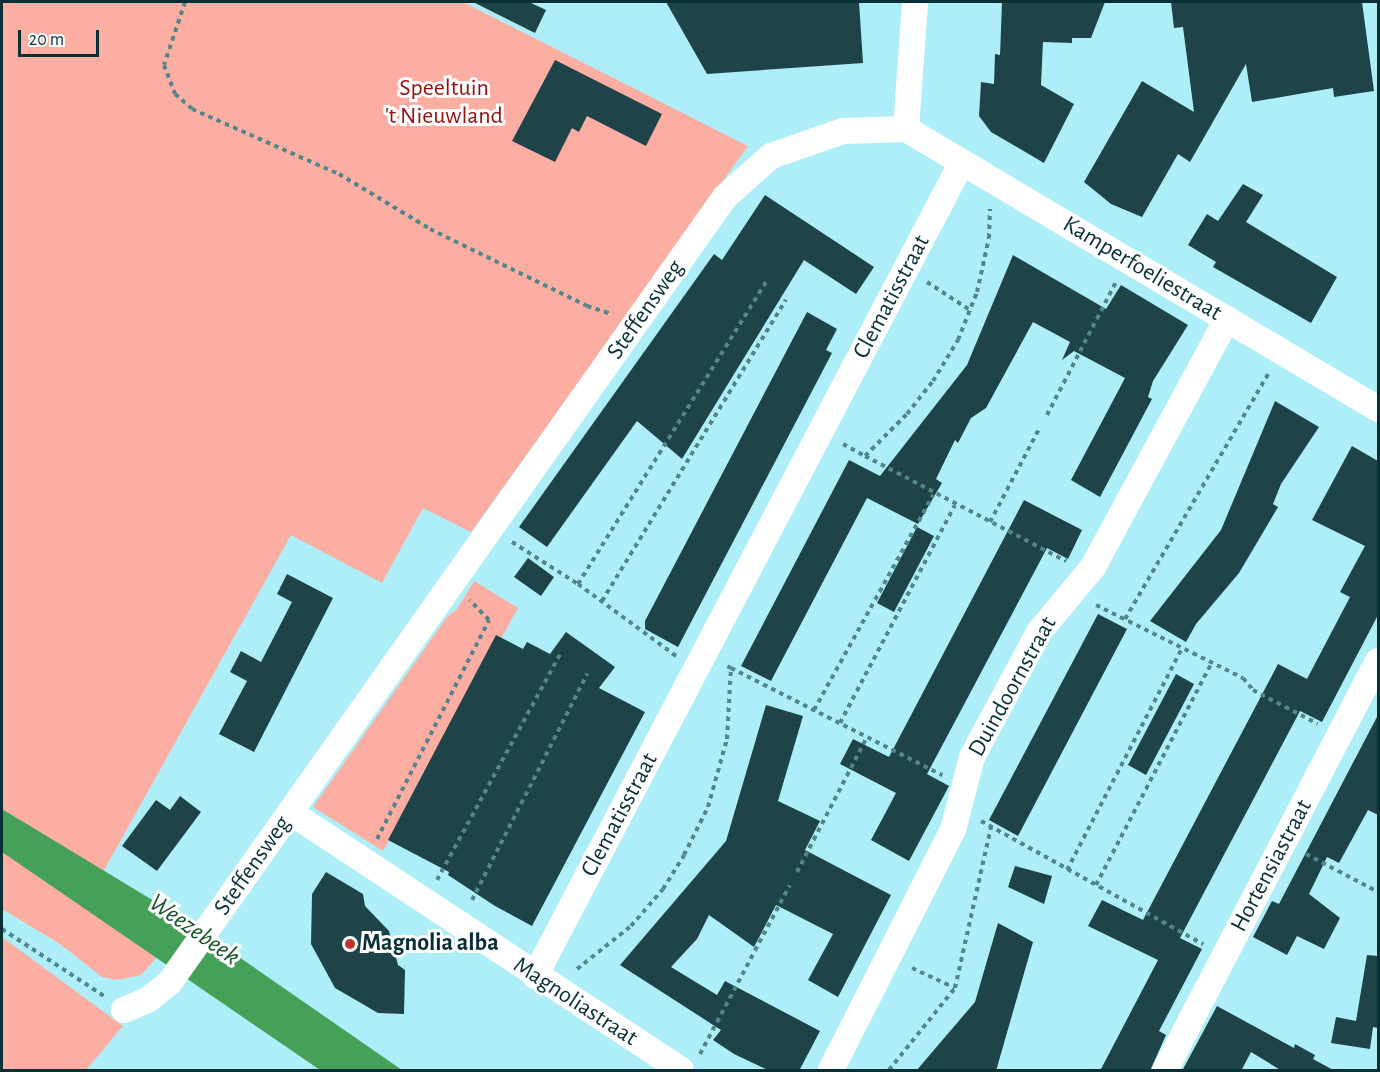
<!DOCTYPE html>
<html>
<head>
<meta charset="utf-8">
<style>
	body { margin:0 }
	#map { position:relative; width:1380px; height:1072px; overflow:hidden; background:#aeeef8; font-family:"Alegreya Sans",sans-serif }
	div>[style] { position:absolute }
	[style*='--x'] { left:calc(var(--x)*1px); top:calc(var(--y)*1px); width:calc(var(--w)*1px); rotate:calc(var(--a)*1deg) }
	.green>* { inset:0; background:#fdaea3 }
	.water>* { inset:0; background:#45a158 }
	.building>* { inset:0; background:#1e4449 }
	.path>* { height:4px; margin-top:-2px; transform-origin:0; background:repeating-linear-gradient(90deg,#53858d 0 4.5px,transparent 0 9px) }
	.street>* { height:26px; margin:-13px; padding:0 13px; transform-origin:13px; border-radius:13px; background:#fff }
	.dots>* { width:16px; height:16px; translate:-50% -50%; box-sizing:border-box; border:3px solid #fff; border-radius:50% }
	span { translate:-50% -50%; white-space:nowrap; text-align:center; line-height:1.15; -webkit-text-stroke:6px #fff; paint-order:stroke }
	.park-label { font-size:24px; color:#970e0e }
	.street-label { font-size:24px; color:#072f35 }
	.poi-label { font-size:24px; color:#072f35; font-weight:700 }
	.left { translate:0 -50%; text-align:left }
	.water-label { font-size:26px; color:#155525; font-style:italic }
	.frame { position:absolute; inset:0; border:3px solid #072f35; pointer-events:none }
	.scale { position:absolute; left:18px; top:30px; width:81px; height:27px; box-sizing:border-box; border:3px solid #072f35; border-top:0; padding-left:8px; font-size:18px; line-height:21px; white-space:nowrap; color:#072f35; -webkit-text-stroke:4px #fff; paint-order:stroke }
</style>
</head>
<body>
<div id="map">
	<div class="green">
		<i style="clip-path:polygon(2px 2px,463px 2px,748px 146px,471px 532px,423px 508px,382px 583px,291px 535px,103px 872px,2px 809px)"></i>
		<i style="clip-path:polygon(474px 581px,518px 608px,383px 851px,313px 807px,447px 617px,457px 609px)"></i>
		<i style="clip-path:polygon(2px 852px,35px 872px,157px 957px,141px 975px,117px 980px,102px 977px,60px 944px,2px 909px)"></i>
		<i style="clip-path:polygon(2px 937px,123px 1026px,86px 1070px,2px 1070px)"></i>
	</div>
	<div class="water">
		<i style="clip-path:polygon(2px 809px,187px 921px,402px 1070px,320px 1070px,2px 852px)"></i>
	</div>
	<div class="building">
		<i style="clip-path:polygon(473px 2px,529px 2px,546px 10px,535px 33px)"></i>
		<i style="clip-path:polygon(666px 2px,859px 2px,863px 63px,707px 74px)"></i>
		<i style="clip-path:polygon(1002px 2px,1105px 2px,1091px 38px,1072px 38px,1072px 43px,1043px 42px,1041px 85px,1074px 104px,1044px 163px,991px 132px,979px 116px,981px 82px,994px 84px,995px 54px,1000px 55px)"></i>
		<i style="clip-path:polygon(1171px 2px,1362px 2px,1374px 91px,1334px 97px,1333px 88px,1252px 102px,1246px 64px,1190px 162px,1178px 154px,1142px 217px,1111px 204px,1084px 182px,1142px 81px,1194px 112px,1183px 27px,1174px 28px)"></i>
		<i style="clip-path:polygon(555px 60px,662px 114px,646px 146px,587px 116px,579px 132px,572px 128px,555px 162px,512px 141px)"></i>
		<i style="clip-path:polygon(1243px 184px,1263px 195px,1246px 222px,1337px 277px,1311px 323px,1213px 267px,1216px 262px,1188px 245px,1207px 214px,1218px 221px)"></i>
		<i style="clip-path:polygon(765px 195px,874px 267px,856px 294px,804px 260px,682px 459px,637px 421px,547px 547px,519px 527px,714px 254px,722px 260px)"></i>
		<i style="clip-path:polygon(1013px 255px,1106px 309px,1121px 285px,1188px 325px,1153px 381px,1148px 397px,1152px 399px,1100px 497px,1071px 480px,1125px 378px,1074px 351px,1062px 360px,1070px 342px,1033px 322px,986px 408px,971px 418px,958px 443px,955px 440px,936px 479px,942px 483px,918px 524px,867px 498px,771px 681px,741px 666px,849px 460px,880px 476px,967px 365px)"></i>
		<i style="clip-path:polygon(807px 312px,837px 329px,826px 350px,832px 353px,678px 647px,645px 629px,645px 621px)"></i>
		<i style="clip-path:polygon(1275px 401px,1319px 427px,1281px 484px,1273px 504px,1278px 507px,1239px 573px,1196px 624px,1186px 642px,1150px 621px,1221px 530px)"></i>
		<i style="clip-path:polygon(1352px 446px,1378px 461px,1378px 615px,1322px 722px,1300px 711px,1180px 938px,1202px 949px,1159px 1031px,1166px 1035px,1150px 1071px,1100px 1071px,1158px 960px,1088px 926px,1102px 900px,1143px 920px,1278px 664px,1307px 679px,1350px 597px,1340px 592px,1365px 546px,1312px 520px)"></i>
		<i style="clip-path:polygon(1024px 500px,1082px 530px,1068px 559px,1047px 548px,959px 714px,927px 774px,949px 786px,909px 861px,871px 840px,896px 793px,840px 764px,853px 739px,889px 757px)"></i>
		<i style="clip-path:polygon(917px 527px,934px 536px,894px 612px,877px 603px)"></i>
		<i style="clip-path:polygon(528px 558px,554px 577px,541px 596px,514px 577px)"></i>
		<i style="clip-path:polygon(287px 574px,333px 598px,254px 752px,219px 734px,247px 681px,230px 672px,241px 651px,261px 662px,292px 602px,277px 594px)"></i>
		<i style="clip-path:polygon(1098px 614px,1127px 629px,1018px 836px,989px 820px)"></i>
		<i style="clip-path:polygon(566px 632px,615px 667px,599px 688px,645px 712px,532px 926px,495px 906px,448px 875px,449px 872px,388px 840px,496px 635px,523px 649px,527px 642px,550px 654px)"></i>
		<i style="clip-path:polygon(1176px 674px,1194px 684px,1146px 775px,1128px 765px)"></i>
		<i style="clip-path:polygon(766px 705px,803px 716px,778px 801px,820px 821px,805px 850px,891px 895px,838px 997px,808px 980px,833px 934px,776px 905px,754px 947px,709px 915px,697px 939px,671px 967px,717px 995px,725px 981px,820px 1031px,799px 1071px,770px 1071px,734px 1054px,713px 1040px,721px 1030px,620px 965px,726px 841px)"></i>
		<i style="clip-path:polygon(1378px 715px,1378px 815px,1368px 810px,1339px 863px,1327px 857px,1309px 894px,1340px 918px,1324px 949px,1297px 936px,1287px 955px,1253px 937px,1272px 901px,1279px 904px)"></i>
		<i style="clip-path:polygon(180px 796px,201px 812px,157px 871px,122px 846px,156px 800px,170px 810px)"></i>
		<i style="clip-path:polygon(1015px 866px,1052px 876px,1044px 904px,1008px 887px)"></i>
		<i style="clip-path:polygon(326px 872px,363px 894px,365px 906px,389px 931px,398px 965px,405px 970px,404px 1014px,378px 1013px,335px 988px,311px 944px,312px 894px)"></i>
		<i style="clip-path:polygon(998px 923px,1033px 942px,996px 1071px,916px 1071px,975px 1002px)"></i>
		<i style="clip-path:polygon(1367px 955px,1378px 956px,1378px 1028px,1373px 1027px,1370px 1049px,1331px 1043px,1336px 1017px,1356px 1021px)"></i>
		<i style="clip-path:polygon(1217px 1006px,1294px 1048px,1295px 1044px,1315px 1055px,1313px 1059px,1335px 1071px,1282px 1071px,1251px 1052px,1241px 1071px,1182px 1071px)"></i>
	</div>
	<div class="path">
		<i style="--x:185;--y:2;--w:66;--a:108.4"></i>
		<i style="--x:164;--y:65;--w:31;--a:69"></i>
		<i style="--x:175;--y:94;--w:23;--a:41"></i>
		<i style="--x:192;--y:109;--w:161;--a:23.9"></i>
		<i style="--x:339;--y:174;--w:106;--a:31.1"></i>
		<i style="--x:430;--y:229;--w:175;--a:26.1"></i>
		<i style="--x:587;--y:306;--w:25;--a:18"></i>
		<i style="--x:927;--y:282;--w:51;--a:33.1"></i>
		<i style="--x:1047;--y:415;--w:150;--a:-62.6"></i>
		<i style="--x:843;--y:444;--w:25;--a:29"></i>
		<i style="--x:865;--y:456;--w:59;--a:-45"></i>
		<i style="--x:907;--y:414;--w:42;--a:-51.8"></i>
		<i style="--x:933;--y:381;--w:48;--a:-58.6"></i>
		<i style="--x:958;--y:340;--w:52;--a:-68.4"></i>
		<i style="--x:977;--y:292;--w:55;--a:-77.5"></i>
		<i style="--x:989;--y:238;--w:29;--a:-88"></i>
		<i style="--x:865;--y:456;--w:227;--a:27.6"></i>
		<i style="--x:990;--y:522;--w:105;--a:-62.2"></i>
		<i style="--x:512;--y:542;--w:78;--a:32.5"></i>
		<i style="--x:578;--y:584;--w:356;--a:-58.1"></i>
		<i style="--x:578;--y:584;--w:122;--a:36.3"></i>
		<i style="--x:602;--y:601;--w:353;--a:-58.6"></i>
		<i style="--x:1096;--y:605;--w:164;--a:26.4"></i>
		<i style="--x:1243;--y:678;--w:16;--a:50"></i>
		<i style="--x:1253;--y:690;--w:73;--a:27.6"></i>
		<i style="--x:1125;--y:619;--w:284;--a:-59.7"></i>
		<i style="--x:731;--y:668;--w:237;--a:26.9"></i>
		<i style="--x:814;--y:710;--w:246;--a:-61"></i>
		<i style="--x:840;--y:723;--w:246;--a:-62.2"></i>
		<i style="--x:981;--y:821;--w:254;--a:29"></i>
		<i style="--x:377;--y:839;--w:246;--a:-62.9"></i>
		<i style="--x:489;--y:620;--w:28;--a:-134"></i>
		<i style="--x:1306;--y:854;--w:81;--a:27.8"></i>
		<i style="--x:1067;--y:870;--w:250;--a:-62.6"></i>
		<i style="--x:797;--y:872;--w:152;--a:-62.6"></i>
		<i style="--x:437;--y:880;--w:257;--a:-61.4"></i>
		<i style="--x:1096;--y:885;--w:251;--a:-62.5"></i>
		<i style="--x:472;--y:900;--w:254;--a:-63"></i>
		<i style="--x:2;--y:929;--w:122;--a:33.3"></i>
		<i style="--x:912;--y:968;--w:47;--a:24.9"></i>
		<i style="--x:577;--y:969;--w:69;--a:-38.5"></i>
		<i style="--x:631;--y:926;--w:49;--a:-49.1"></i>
		<i style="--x:663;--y:889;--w:40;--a:-58"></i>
		<i style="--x:684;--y:855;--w:54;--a:-63.4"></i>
		<i style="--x:708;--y:807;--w:71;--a:-74.4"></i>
		<i style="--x:727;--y:739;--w:71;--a:-86.8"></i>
		<i style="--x:731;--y:668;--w:4;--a:-153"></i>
		<i style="--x:700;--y:1054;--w:191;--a:-62"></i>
		<i style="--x:889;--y:1070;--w:105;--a:-51.2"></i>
		<i style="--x:955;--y:988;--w:165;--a:-77.4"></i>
	</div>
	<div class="street">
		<i style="--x:906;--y:129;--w:127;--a:-85.9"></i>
		<i style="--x:290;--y:812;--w:468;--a:33.4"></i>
		<i style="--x:535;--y:976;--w:919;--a:-62.32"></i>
		<i style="--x:124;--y:1010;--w:26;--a:-23"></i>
		<i style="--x:148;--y:1000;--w:28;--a:-39"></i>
		<i style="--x:170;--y:982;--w:961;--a:-54.74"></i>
		<i style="--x:725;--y:197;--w:62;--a:-41.7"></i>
		<i style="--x:771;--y:156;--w:76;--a:-19.1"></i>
		<i style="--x:843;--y:131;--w:63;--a:-1.8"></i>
		<i style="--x:906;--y:129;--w:549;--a:30.68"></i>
		<i style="--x:831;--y:1070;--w:269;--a:-63.1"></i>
		<i style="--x:953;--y:830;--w:75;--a:-75.4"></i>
		<i style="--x:972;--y:757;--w:142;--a:-61.8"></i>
		<i style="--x:1039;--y:632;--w:85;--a:-50.3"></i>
		<i style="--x:1093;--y:567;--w:282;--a:-61.6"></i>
		<i style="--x:1165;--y:1070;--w:461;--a:-62.5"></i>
	</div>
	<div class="dots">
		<i style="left:350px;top:944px;background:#c0322b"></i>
	</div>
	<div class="park-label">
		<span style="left:444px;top:103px">Speeltuin<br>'t Nieuwland</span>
	</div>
	<div class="street-label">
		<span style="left:1142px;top:269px;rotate:31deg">Kamperfoeliestraat</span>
		<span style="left:892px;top:297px;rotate:-62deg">Clematisstraat</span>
		<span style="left:646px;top:310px;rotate:-55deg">Steffensweg</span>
		<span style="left:1013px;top:687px;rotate:-61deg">Duindoornstraat</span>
		<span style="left:620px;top:815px;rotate:-62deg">Clematisstraat</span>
		<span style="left:253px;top:866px;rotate:-55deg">Steffensweg</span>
		<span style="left:1272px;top:866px;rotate:-62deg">Hortensiastraat</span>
		<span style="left:575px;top:1002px;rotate:33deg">Magnoliastraat</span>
	</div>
	<div class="poi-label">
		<span class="left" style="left:362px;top:944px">Magnolia alba</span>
	</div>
	<div class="water-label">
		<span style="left:194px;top:930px;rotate:35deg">Weezebeek</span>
	</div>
	<div class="frame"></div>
	<div class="scale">20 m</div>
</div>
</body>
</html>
